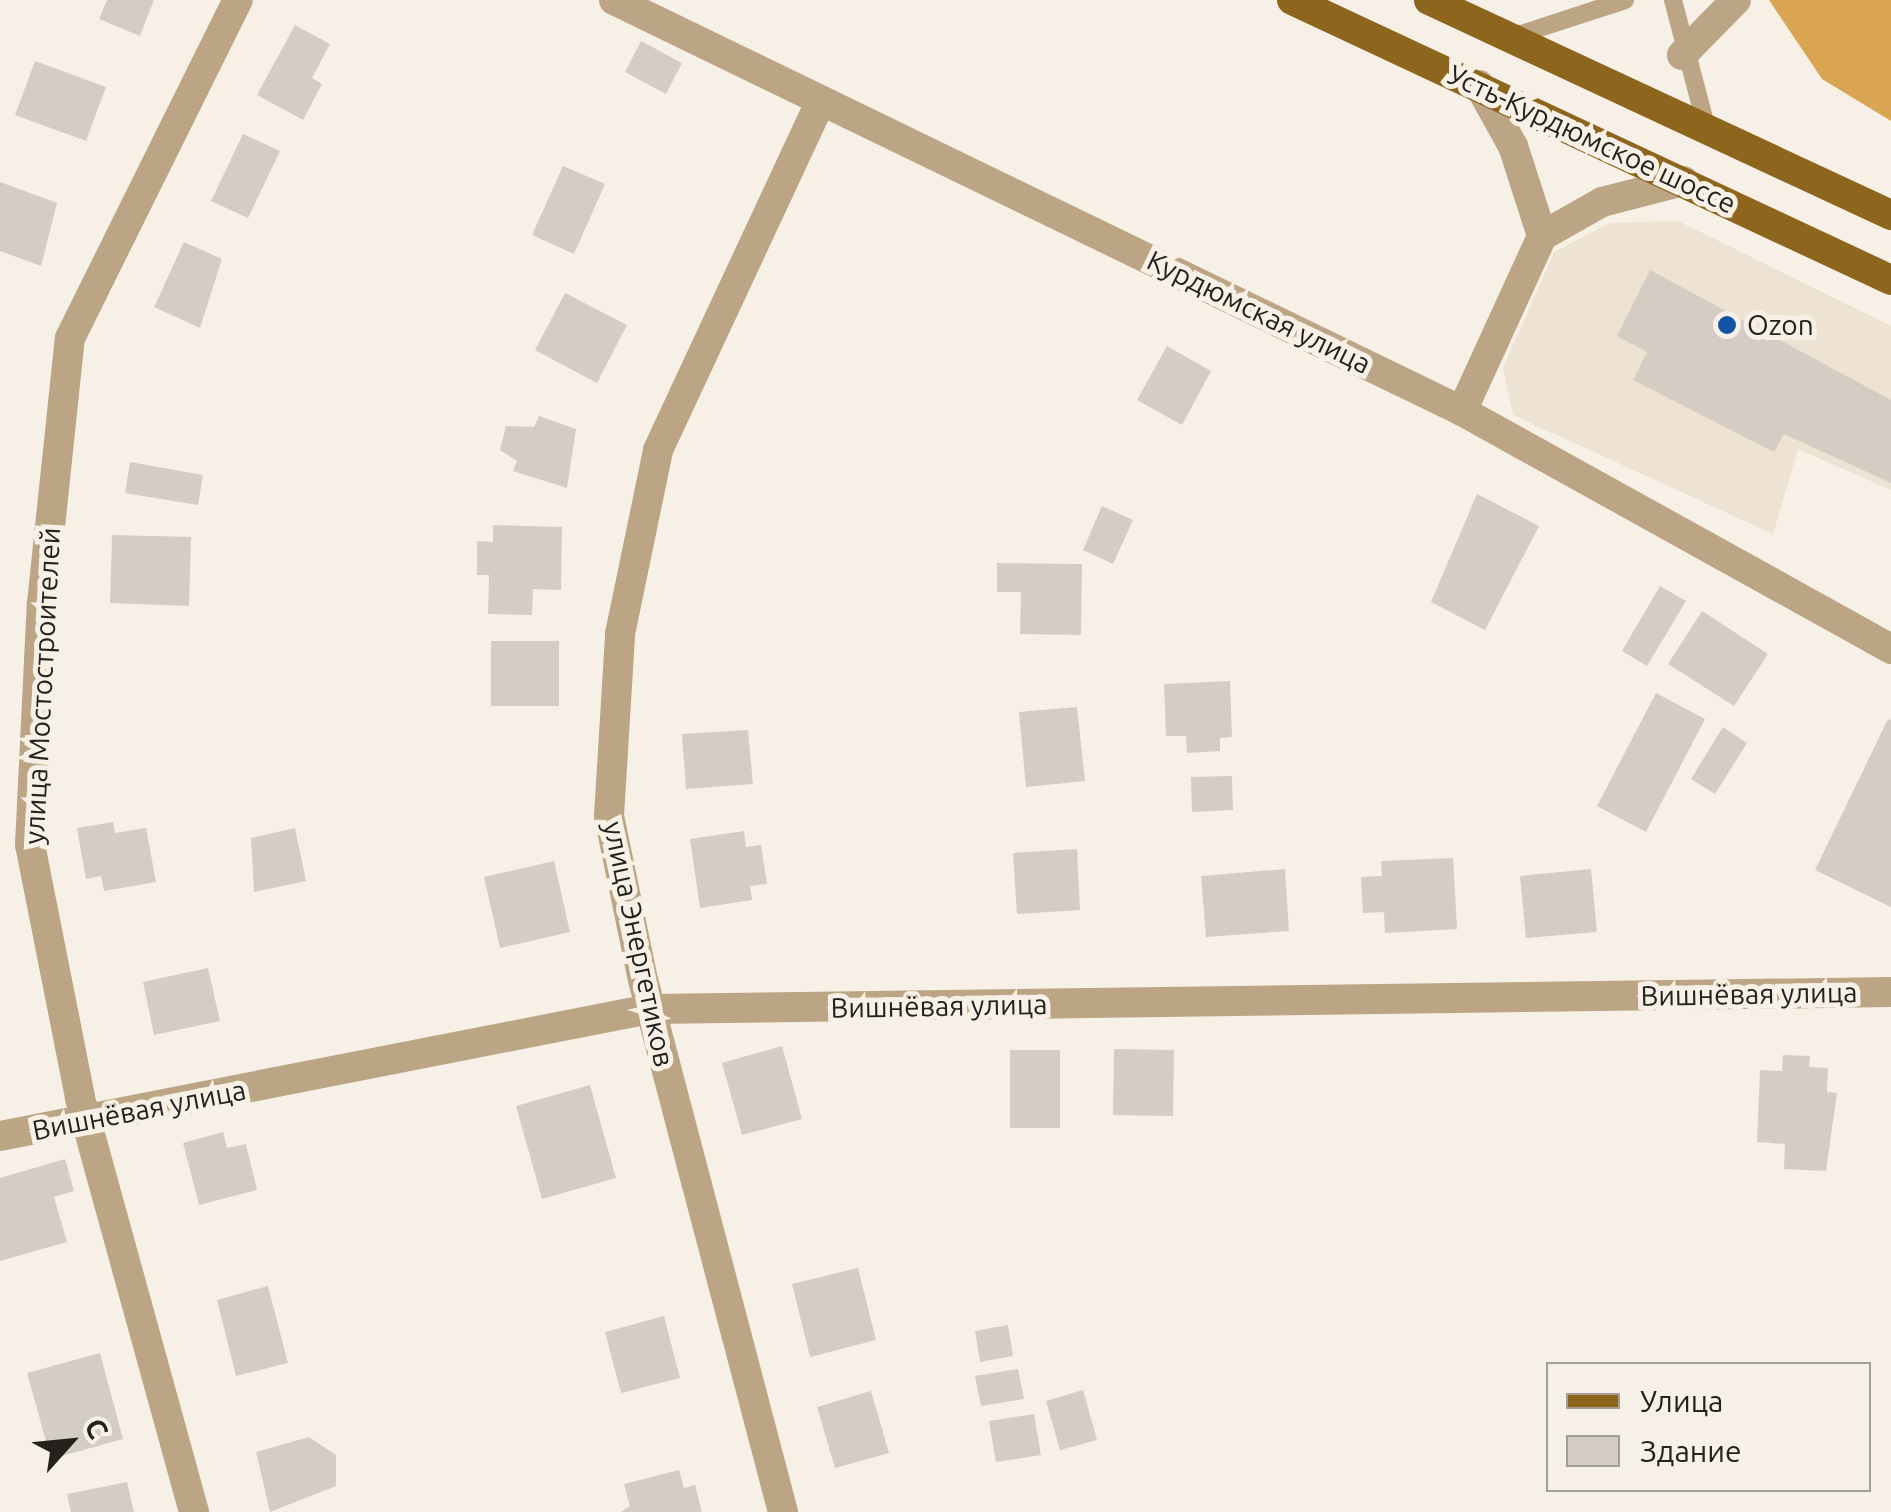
<!DOCTYPE html>
<html>
<head>
<meta charset="utf-8">
<style>
	body { margin:0 }
	#map { position:relative; width:1891px; height:1512px; overflow:hidden; background:#f7f0e6; font-family:Ubuntu,sans-serif }
	div>[style] { position:absolute }
	[style*='--x'] { left:calc(var(--x)*1px); top:calc(var(--y)*1px); width:calc(var(--w)*1px); rotate:calc(var(--a)*1deg) }
	.built>* { inset:0; background:#eee2d2 }
	.forest>* { inset:0; background:#d9a552 }
	.building>* { inset:0; background:#d4cdc3 }
	.lane>* { height:18px; margin:-9px; padding:0 9px; transform-origin:9px; border-radius:9px; background:#bca584 }
	.street>* { height:30px; margin:-15px; padding:0 15px; transform-origin:15px; border-radius:15px; background:#bca584 }
	.primary>* { height:30px; margin:-15px; padding:0 15px; transform-origin:15px; border-radius:15px; background:#8e651d }
	.dots>* { width:28px; height:28px; translate:-50% -50%; box-sizing:border-box; border:5px solid #f7f0e6; border-radius:50% }
	span { translate:-50% -50%; white-space:nowrap; text-align:center; line-height:1.15; -webkit-text-stroke:10px #f7f0e6; paint-order:stroke }
	.street-label { font-size:28px; color:#25221e }
	.poi-label { font-size:28px; color:#25221e }
	.left { translate:0 -50%; text-align:left }
	.legend { position:absolute; left:1546px; top:1362px; width:325px; height:130px; box-sizing:border-box; background:#f7f0e6; border:2px solid #a39e96; margin:0; padding:12px 18px; list-style:none; font-size:30px; color:#25221e }
	.legend li { display:flex; align-items:center; gap:20px; height:50px }
	.legend b { width:50px; border:2px solid #a39e96 }
	.north { position:absolute; left:20px; top:1392px; width:100px; height:100px; -webkit-text-stroke:8px #f7f0e6; paint-order:stroke; rotate:63deg; font-size:28px; font-weight:700; line-height:40px; text-align:center; color:#25221e }
	.north::after { content:''; display:block; margin:auto; width:35px; height:45px; background:#25221e; clip-path:polygon(50% 0,100% 100%,50% 72%,0 100%) }
</style>
</head>
<body>
<div id="map">
	<div class="built">
		<i style="clip-path:polygon(1678px 221px,1891px 326px,1891px 490px,1798px 449px,1773px 534px,1513px 415px,1503px 368px,1554px 252px,1610px 223px)"></i>
	</div>
	<div class="forest">
		<i style="clip-path:polygon(1769px 0,1891px 0,1891px 121px,1822px 79px)"></i>
	</div>
	<div class="building">
		<i style="clip-path:polygon(107px 0,154px 0,140px 36px,99px 19px)"></i>
		<i style="clip-path:polygon(295px 25px,330px 44px,312px 78px,322px 84px,303px 120px,257px 95px)"></i>
		<i style="clip-path:polygon(641px 41px,682px 63px,666px 94px,625px 72px)"></i>
		<i style="clip-path:polygon(35px 61px,106px 87px,86px 141px,15px 115px)"></i>
		<i style="clip-path:polygon(243px 134px,280px 151px,248px 218px,211px 201px)"></i>
		<i style="clip-path:polygon(563px 166px,605px 184px,574px 254px,532px 235px)"></i>
		<i style="clip-path:polygon(0 182px,57px 203px,41px 266px,0 251px)"></i>
		<i style="clip-path:polygon(184px 242px,222px 259px,200px 328px,154px 307px)"></i>
		<i style="clip-path:polygon(1650px 270px,1891px 400px,1891px 483px,1784px 434px,1774px 452px,1633px 380px,1647px 352px,1617px 336px)"></i>
		<i style="clip-path:polygon(565px 293px,627px 325px,597px 383px,535px 350px)"></i>
		<i style="clip-path:polygon(1167px 346px,1211px 371px,1182px 425px,1137px 400px)"></i>
		<i style="clip-path:polygon(539px 416px,576px 429px,567px 488px,513px 471px,517px 461px,500px 450px,506px 426px,534px 427px)"></i>
		<i style="clip-path:polygon(130px 462px,203px 475px,198px 505px,125px 493px)"></i>
		<i style="clip-path:polygon(1477px 494px,1539px 526px,1485px 630px,1431px 602px)"></i>
		<i style="clip-path:polygon(1102px 506px,1133px 520px,1113px 564px,1083px 550px)"></i>
		<i style="clip-path:polygon(493px 525px,562px 527px,561px 590px,533px 589px,532px 615px,488px 614px,489px 575px,477px 575px,477px 541px,493px 542px)"></i>
		<i style="clip-path:polygon(112px 535px,191px 537px,189px 606px,110px 603px)"></i>
		<i style="clip-path:polygon(997px 563px,1082px 564px,1081px 635px,1020px 634px,1021px 592px,997px 592px)"></i>
		<i style="clip-path:polygon(1660px 586px,1686px 601px,1647px 666px,1622px 651px)"></i>
		<i style="clip-path:polygon(1702px 611px,1768px 654px,1734px 706px,1668px 664px)"></i>
		<i style="clip-path:polygon(491px 641px,559px 641px,559px 706px,491px 706px)"></i>
		<i style="clip-path:polygon(1230px 681px,1232px 737px,1220px 738px,1220px 751px,1187px 753px,1186px 736px,1166px 736px,1164px 684px)"></i>
		<i style="clip-path:polygon(1656px 693px,1705px 719px,1646px 832px,1597px 806px)"></i>
		<i style="clip-path:polygon(1077px 707px,1085px 781px,1026px 787px,1019px 712px)"></i>
		<i style="clip-path:polygon(1888px 719px,1891px 720px,1891px 907px,1815px 870px)"></i>
		<i style="clip-path:polygon(1723px 727px,1747px 743px,1715px 794px,1691px 779px)"></i>
		<i style="clip-path:polygon(748px 730px,753px 784px,686px 789px,682px 734px)"></i>
		<i style="clip-path:polygon(1232px 776px,1233px 810px,1192px 812px,1191px 777px)"></i>
		<i style="clip-path:polygon(113px 822px,115px 833px,146px 828px,156px 882px,104px 891px,101px 876px,86px 879px,77px 828px)"></i>
		<i style="clip-path:polygon(295px 828px,306px 881px,254px 892px,251px 838px)"></i>
		<i style="clip-path:polygon(744px 831px,746px 847px,761px 845px,767px 884px,750px 886px,752px 900px,700px 908px,690px 839px)"></i>
		<i style="clip-path:polygon(1077px 849px,1080px 910px,1017px 914px,1013px 853px)"></i>
		<i style="clip-path:polygon(1453px 858px,1457px 929px,1385px 933px,1384px 912px,1363px 913px,1361px 877px,1382px 876px,1381px 861px)"></i>
		<i style="clip-path:polygon(554px 861px,570px 932px,500px 948px,484px 877px)"></i>
		<i style="clip-path:polygon(1285px 869px,1289px 931px,1206px 937px,1201px 876px)"></i>
		<i style="clip-path:polygon(1591px 869px,1597px 932px,1526px 938px,1520px 876px)"></i>
		<i style="clip-path:polygon(208px 968px,220px 1021px,154px 1035px,143px 982px)"></i>
		<i style="clip-path:polygon(782px 1046px,802px 1119px,742px 1135px,722px 1063px)"></i>
		<i style="clip-path:polygon(1114px 1049px,1174px 1050px,1173px 1116px,1113px 1115px)"></i>
		<i style="clip-path:polygon(1010px 1050px,1060px 1050px,1060px 1128px,1010px 1128px)"></i>
		<i style="clip-path:polygon(1783px 1055px,1810px 1056px,1809px 1067px,1828px 1068px,1827px 1092px,1837px 1093px,1826px 1171px,1784px 1169px,1785px 1144px,1757px 1142px,1760px 1070px,1782px 1071px)"></i>
		<i style="clip-path:polygon(590px 1085px,616px 1178px,542px 1199px,516px 1106px)"></i>
		<i style="clip-path:polygon(223px 1132px,227px 1148px,246px 1144px,257px 1190px,199px 1205px,183px 1143px)"></i>
		<i style="clip-path:polygon(65px 1159px,74px 1191px,54px 1197px,67px 1242px,0 1261px,0 1178px)"></i>
		<i style="clip-path:polygon(858px 1268px,876px 1340px,810px 1357px,792px 1284px)"></i>
		<i style="clip-path:polygon(268px 1286px,288px 1363px,236px 1376px,217px 1300px)"></i>
		<i style="clip-path:polygon(664px 1316px,680px 1378px,621px 1393px,605px 1332px)"></i>
		<i style="clip-path:polygon(1008px 1325px,1013px 1356px,980px 1362px,975px 1331px)"></i>
		<i style="clip-path:polygon(100px 1353px,123px 1439px,51px 1459px,27px 1373px)"></i>
		<i style="clip-path:polygon(1018px 1369px,1024px 1399px,981px 1406px,975px 1376px)"></i>
		<i style="clip-path:polygon(1083px 1390px,1097px 1440px,1060px 1450px,1046px 1401px)"></i>
		<i style="clip-path:polygon(871px 1391px,889px 1453px,835px 1468px,817px 1407px)"></i>
		<i style="clip-path:polygon(1034px 1414px,1041px 1455px,996px 1462px,989px 1421px)"></i>
		<i style="clip-path:polygon(309px 1437px,336px 1455px,336px 1486px,270px 1512px,256px 1452px)"></i>
		<i style="clip-path:polygon(679px 1470px,684px 1488px,695px 1485px,702px 1512px,621px 1512px,630px 1506px,624px 1484px)"></i>
		<i style="clip-path:polygon(127px 1482px,134px 1512px,71px 1512px,67px 1494px)"></i>
	</div>
	<div class="lane">
		<i style="--x:1673;--y:0;--w:134;--a:75.3"></i>
		<i style="--x:1509;--y:38;--w:122;--a:-18.1"></i>
	</div>
	<div class="street">
		<i style="--x:614;--y:0;--w:942;--a:25.86"></i>
		<i style="--x:1462;--y:411;--w:491;--a:29"></i>
		<i style="--x:1682;--y:55;--w:77;--a:-45.5"></i>
		<i style="--x:1479;--y:85;--w:70;--a:60.9"></i>
		<i style="--x:1513;--y:146;--w:95;--a:72.1"></i>
		<i style="--x:1462;--y:411;--w:192;--a:-65.4"></i>
		<i style="--x:1542;--y:236;--w:69;--a:-29.5"></i>
		<i style="--x:1602;--y:202;--w:84;--a:-14.5"></i>
		<i style="--x:0;--y:1136;--w:662;--a:-11.06"></i>
		<i style="--x:650;--y:1009;--w:1241;--a:-0.78"></i>
		<i style="--x:194;--y:1512;--w:430;--a:-105.4"></i>
		<i style="--x:80;--y:1097;--w:257;--a:-101.2"></i>
		<i style="--x:30;--y:845;--w:242;--a:-87.2"></i>
		<i style="--x:42;--y:603;--w:266;--a:-84"></i>
		<i style="--x:70;--y:338;--w:377;--a:-63.6"></i>
		<i style="--x:783;--y:1512;--w:550;--a:-104.74"></i>
		<i style="--x:643;--y:980;--w:167;--a:-101.7"></i>
		<i style="--x:609;--y:816;--w:182;--a:-86.5"></i>
		<i style="--x:620;--y:634;--w:188;--a:-78.3"></i>
		<i style="--x:658;--y:450;--w:385;--a:-65"></i>
	</div>
	<div class="primary">
		<i style="--x:1292;--y:0;--w:661;--a:25.05"></i>
		<i style="--x:1429;--y:0;--w:510;--a:24.96"></i>
	</div>
	<div class="dots">
		<i style="left:1727px;top:325px;background:#1453a3"></i>
	</div>
	<div class="street-label">
		<span style="left:1592px;top:139px;rotate:25deg">Усть-Курдюмское шоссе</span>
		<span style="left:1259px;top:312px;rotate:26deg">Курдюмская улица</span>
		<span style="left:42px;top:686px;rotate:-87deg">улица Мостостроителей</span>
		<span style="left:639px;top:944px;rotate:78deg">улица Энергетиков</span>
		<span style="left:1749px;top:994px;rotate:-1deg">Вишнёвая улица</span>
		<span style="left:939px;top:1006px;rotate:-1deg">Вишнёвая улица</span>
		<span style="left:139px;top:1110px;rotate:-11deg">Вишнёвая улица</span>
	</div>
	<div class="poi-label">
		<span class="left" style="left:1747px;top:325px">Ozon</span>
	</div>
	<ul class="legend">
	<li><b style="height:12px;background:#8e651d"></b>Улица</li>
	<li><b style="height:28px;background:#d4cdc3"></b>Здание</li>
	</ul>
	<div class="north">С</div>
</div>
</body>
</html>
